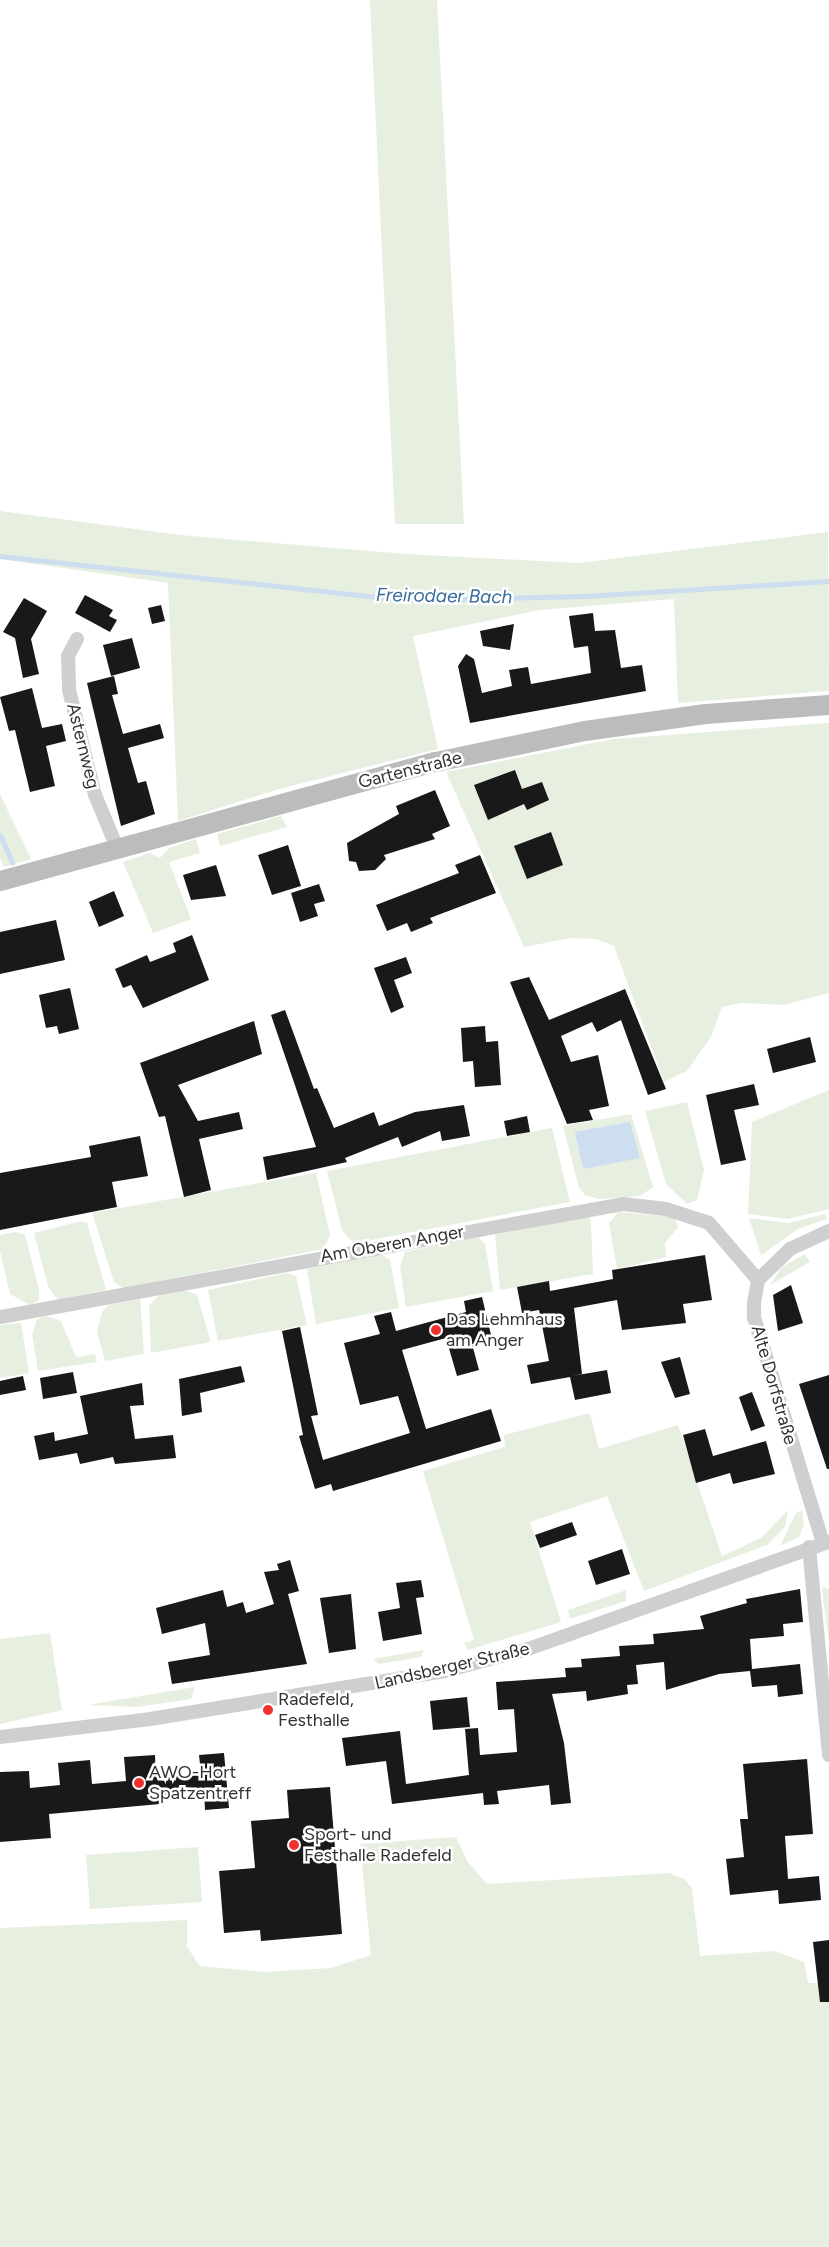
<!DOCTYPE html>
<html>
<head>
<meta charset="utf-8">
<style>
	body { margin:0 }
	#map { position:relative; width:829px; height:2247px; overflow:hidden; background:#fff; font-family:Figtree,sans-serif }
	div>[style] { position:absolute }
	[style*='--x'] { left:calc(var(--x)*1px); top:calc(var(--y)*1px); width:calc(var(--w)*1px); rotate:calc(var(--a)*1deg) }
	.green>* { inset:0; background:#e7efe0 }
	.water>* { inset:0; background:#ccdef0 }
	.stream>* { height:5px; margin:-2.5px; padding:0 2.5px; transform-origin:2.5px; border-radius:2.5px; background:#ccdef0 }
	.building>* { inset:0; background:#191919 }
	.minor>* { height:14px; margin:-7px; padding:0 7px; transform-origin:7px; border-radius:7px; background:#cfcfcf }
	.secondary>* { height:20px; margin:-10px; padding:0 10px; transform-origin:10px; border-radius:10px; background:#bcbcbc }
	.dots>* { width:14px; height:14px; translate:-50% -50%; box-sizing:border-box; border:2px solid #fff; border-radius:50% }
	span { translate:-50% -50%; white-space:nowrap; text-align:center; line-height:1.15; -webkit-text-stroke:5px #fff; paint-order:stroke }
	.street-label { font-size:18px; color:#323232 }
	.poi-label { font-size:18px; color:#323232 }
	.left { translate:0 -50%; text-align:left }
	.water-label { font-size:19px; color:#396c9c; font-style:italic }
</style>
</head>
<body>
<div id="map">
	<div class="green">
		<i style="clip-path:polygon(370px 0,437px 0,464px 524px,395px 524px)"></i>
		<i style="clip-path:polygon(0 511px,180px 535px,406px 554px,579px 563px,828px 532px,829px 691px,678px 703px,674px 599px,540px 610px,413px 636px,438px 749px,279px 789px,178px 821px,168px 583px,0 559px)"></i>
		<i style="clip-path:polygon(829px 723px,829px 993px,783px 1005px,741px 1003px,722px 1007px,711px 1037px,687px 1071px,664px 1082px,614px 946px,596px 939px,570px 938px,524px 947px,446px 772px,614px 739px)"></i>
		<i style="clip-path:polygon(0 794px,31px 859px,4px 867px,0 858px)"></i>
		<i style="clip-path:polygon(281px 816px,287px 827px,220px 846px,217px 834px)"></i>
		<i style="clip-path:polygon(196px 839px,200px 853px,169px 862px,191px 919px,153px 933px,123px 862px,150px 853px,160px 858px,169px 848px)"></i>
		<i style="clip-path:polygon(829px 1090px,829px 1209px,788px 1219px,748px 1214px,752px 1122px)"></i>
		<i style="clip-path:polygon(687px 1102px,704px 1170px,697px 1200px,687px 1204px,666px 1184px,645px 1111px)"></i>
		<i style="clip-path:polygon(631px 1114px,653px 1187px,640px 1196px,599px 1199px,585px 1195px,579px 1188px,563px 1126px)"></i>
		<i style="clip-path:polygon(552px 1128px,570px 1202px,361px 1242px,350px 1240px,342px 1230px,327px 1171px)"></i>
		<i style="clip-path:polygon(316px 1173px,330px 1235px,324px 1249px,123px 1288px,114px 1282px,92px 1213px)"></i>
		<i style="clip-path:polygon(618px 1212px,675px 1217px,678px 1227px,665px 1243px,666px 1257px,617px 1269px,609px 1223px)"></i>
		<i style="clip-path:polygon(825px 1214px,827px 1219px,798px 1229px,761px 1255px,749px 1218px,788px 1223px)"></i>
		<i style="clip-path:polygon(587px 1215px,591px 1222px,593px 1274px,500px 1290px,495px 1235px)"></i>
		<i style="clip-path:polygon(81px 1221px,87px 1223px,106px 1290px,58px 1300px,48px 1286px,34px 1233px)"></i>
		<i style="clip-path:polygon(16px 1232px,25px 1235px,39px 1289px,39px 1300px,30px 1305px,10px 1294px,0 1251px,0 1235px)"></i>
		<i style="clip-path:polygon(477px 1236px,485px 1244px,493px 1291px,406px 1307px,400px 1267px,405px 1252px)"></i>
		<i style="clip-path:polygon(380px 1253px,390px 1260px,399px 1308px,316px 1324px,307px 1269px)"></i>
		<i style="clip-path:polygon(805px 1254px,810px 1262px,770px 1285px,782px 1267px)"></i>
		<i style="clip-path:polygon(286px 1273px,296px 1276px,307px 1325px,218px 1341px,208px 1290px)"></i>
		<i style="clip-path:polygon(184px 1290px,197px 1295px,211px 1342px,151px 1353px,149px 1306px,158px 1296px)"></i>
		<i style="clip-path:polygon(140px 1299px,144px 1354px,105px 1361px,97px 1332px,102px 1312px,109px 1305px)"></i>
		<i style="clip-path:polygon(47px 1316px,61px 1321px,76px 1357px,95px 1354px,97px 1362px,38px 1371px,32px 1334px,37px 1319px)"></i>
		<i style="clip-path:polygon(21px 1323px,29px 1373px,0 1378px,0 1325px)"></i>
		<i style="clip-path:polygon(590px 1413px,599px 1449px,678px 1425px,722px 1556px,761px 1538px,788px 1510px,785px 1527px,767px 1545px,644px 1591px,607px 1496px,530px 1522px,561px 1622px,468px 1650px,464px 1643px,474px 1640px,423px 1471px,505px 1447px,504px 1435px)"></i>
		<i style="clip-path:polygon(802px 1510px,804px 1524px,799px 1537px,780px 1546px,796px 1513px)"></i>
		<i style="clip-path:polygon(824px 1587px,829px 1589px,829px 1642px,822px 1590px)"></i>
		<i style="clip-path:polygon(626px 1590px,626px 1601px,570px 1619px,568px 1610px)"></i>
		<i style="clip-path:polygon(50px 1633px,62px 1710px,0 1724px,0 1639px)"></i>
		<i style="clip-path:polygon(424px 1650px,421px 1657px,379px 1664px,373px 1659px)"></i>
		<i style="clip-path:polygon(195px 1687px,191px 1699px,138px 1707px,88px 1705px)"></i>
		<i style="clip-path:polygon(456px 1837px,467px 1861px,487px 1884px,669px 1873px,684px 1879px,692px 1888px,700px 1956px,775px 1951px,804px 1962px,808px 1983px,829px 1983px,829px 2247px,0 2247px,0 1928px,187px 1920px,187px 1947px,200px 1966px,264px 1972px,331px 1968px,371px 1955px,360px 1844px)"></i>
		<i style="clip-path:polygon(198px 1847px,202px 1902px,90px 1909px,86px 1855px)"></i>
	</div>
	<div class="water">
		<i style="clip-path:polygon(630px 1122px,640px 1158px,583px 1169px,575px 1132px)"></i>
	</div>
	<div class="stream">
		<i style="--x:0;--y:556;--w:409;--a:6.2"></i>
		<i style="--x:407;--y:600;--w:178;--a:-1.3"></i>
		<i style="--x:585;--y:596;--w:244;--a:-3.5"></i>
		<i style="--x:0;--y:835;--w:30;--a:66"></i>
	</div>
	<div class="building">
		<i style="clip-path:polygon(85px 595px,113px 610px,109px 616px,117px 620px,110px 632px,75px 613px)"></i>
		<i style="clip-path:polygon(24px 598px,47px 611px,31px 639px,39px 674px,23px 678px,15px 638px,3px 632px)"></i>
		<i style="clip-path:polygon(161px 605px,165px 621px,152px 624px,148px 608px)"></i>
		<i style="clip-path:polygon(593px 613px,595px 631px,615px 630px,621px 668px,642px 665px,646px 691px,470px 723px,458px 666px,466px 654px,474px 659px,482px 693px,512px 686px,509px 670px,528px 667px,531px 684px,591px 673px,588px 646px,574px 648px,569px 616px)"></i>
		<i style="clip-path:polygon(514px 624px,510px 650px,483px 646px,480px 631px)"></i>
		<i style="clip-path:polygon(132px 638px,140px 668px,111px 676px,103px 645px)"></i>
		<i style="clip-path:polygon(114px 676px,118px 694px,112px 695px,123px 734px,160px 724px,164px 738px,128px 748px,138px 783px,146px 781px,155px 814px,121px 826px,87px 683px)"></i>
		<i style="clip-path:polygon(32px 688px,42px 728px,62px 724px,66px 741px,46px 746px,55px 786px,30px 792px,15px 730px,9px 731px,0 697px)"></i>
		<i style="clip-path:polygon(515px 770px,522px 789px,542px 782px,549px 800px,527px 810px,524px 804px,488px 820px,474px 785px)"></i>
		<i style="clip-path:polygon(435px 790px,450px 826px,432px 834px,435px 839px,384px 855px,386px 859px,375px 870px,359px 871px,356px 862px,349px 861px,347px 843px,399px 814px,396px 806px)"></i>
		<i style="clip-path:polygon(551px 832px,563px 865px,527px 879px,514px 846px)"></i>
		<i style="clip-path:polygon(288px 845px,301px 886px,272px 895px,258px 855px)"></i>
		<i style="clip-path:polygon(480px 855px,496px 893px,430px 918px,433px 923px,411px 932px,407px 923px,387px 931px,376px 905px,459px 873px,455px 865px)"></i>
		<i style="clip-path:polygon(216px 865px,226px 896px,191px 900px,183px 875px)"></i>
		<i style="clip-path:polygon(319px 884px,325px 901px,314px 904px,318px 916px,300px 922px,291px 893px)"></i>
		<i style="clip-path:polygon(114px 891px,124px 916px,99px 927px,89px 902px)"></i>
		<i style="clip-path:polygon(56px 920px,65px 960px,0 974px,0 932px)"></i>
		<i style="clip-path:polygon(192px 935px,209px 980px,143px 1008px,131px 985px,123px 988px,115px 969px,147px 955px,150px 962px,176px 952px,173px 943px)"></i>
		<i style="clip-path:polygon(406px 957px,412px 973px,394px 980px,404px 1007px,391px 1013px,374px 968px)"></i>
		<i style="clip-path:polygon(529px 977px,549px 1020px,625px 989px,666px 1089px,648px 1095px,621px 1020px,597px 1032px,592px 1022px,561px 1036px,571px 1062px,598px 1055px,609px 1106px,589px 1110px,593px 1120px,567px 1124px,510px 982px)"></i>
		<i style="clip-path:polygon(70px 988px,79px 1029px,59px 1034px,57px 1026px,46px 1028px,39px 995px)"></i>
		<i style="clip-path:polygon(285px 1010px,314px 1089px,317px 1088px,334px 1128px,374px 1112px,379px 1126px,415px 1112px,464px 1105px,470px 1136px,442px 1141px,440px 1131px,402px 1147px,398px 1137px,345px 1158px,347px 1162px,267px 1180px,263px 1157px,316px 1147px,271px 1015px)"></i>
		<i style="clip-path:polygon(254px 1021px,262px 1054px,178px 1085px,198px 1121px,239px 1112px,243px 1129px,199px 1139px,211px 1190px,184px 1197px,165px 1116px,159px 1117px,140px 1063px)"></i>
		<i style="clip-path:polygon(485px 1026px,486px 1042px,498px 1041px,501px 1085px,475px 1087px,473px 1061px,463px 1062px,461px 1028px)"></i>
		<i style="clip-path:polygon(810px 1037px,816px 1062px,773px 1073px,767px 1049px)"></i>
		<i style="clip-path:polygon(754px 1084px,759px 1105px,734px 1110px,746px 1160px,721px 1165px,706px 1095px)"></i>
		<i style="clip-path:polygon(527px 1116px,530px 1132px,507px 1136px,504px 1121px)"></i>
		<i style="clip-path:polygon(140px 1136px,148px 1176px,112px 1182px,117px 1207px,0 1230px,0 1173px,91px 1157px,89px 1146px)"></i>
		<i style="clip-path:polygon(705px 1255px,712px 1300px,683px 1304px,686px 1323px,622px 1330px,617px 1300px,574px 1308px,582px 1374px,572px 1376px,607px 1370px,611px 1393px,575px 1400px,570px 1377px,531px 1384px,527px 1365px,549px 1361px,539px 1310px,522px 1313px,517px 1287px,549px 1281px,550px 1291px,613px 1279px,612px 1270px)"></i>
		<i style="clip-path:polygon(791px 1285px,803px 1323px,778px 1331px,773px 1295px)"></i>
		<i style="clip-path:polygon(482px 1297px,492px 1339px,472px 1344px,479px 1370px,457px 1376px,446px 1338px,402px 1350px,426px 1429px,491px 1409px,501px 1441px,333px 1491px,331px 1484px,315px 1489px,299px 1436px,303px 1435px,282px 1331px,300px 1327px,318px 1415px,311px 1416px,323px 1460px,410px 1433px,398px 1396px,360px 1405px,344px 1343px,380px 1334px,374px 1316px,391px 1312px,396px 1331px,466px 1312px,464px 1301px)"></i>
		<i style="clip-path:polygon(680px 1357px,690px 1394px,675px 1398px,661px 1362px)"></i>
		<i style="clip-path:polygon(241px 1366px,245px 1382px,200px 1393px,202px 1412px,182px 1416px,179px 1379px)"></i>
		<i style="clip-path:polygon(73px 1372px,77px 1393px,43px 1399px,40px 1378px)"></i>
		<i style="clip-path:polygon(829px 1375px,829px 1469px,827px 1469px,799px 1384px)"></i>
		<i style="clip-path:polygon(23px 1376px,26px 1390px,0 1395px,0 1381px)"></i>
		<i style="clip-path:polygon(142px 1383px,144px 1405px,130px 1406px,135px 1439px,173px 1435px,176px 1458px,115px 1464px,113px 1457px,80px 1464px,77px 1453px,39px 1460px,34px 1436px,54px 1432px,55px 1441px,88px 1434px,80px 1396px)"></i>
		<i style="clip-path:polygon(752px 1392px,765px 1426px,751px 1431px,739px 1397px)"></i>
		<i style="clip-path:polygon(705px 1429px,713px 1456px,766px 1441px,775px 1474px,733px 1484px,730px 1473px,696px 1483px,683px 1435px)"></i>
		<i style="clip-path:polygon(572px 1522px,577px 1535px,540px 1548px,535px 1535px)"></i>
		<i style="clip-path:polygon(622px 1549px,630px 1574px,596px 1585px,588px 1561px)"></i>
		<i style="clip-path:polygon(290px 1560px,299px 1591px,288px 1594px,307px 1664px,172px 1684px,168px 1662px,210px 1655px,205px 1623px,162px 1634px,156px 1608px,223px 1590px,227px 1607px,243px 1602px,246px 1613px,274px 1604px,264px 1572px,279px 1570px,277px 1564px)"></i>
		<i style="clip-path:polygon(421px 1580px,424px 1597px,416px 1598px,422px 1634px,383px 1641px,378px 1612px,400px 1608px,396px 1583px)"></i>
		<i style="clip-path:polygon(800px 1589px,803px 1622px,783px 1624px,784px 1636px,750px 1639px,752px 1669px,800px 1664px,803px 1694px,778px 1697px,777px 1685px,752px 1687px,750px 1671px,719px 1674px,666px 1690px,664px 1662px,636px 1665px,638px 1684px,627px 1685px,628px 1694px,587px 1701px,586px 1691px,552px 1694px,564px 1743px,571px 1803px,551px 1805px,549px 1785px,497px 1791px,499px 1804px,484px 1805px,483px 1793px,392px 1804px,386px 1761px,346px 1766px,342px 1738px,400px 1731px,406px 1784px,469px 1775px,465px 1729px,478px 1728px,480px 1755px,517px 1752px,514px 1709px,498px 1710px,496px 1682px,566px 1677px,565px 1668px,582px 1667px,581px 1659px,620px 1656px,619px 1646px,654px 1644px,653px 1634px,704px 1629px,700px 1616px,747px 1603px,746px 1599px)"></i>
		<i style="clip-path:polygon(351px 1594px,356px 1649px,329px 1653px,320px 1598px)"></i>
		<i style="clip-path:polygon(467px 1697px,470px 1727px,433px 1730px,430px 1701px)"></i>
		<i style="clip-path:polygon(224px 1753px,229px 1808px,205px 1810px,204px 1792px,160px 1795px,160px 1804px,49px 1814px,51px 1838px,0 1842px,0 1772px,29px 1771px,30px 1788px,60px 1785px,58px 1763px,90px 1760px,92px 1784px,126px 1781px,124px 1757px,155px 1755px,156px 1777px,201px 1774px,199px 1755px)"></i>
		<i style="clip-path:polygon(807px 1759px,813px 1834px,785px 1836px,788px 1879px,819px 1876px,821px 1900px,779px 1904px,778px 1890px,730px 1895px,726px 1859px,744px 1857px,740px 1819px,748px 1819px,743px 1764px)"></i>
		<i style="clip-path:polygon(330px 1787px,342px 1934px,261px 1941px,260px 1930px,224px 1933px,219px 1871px,255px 1868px,251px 1821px,289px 1818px,287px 1790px)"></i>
		<i style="clip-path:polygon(829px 1940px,829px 2002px,820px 2002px,813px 1942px)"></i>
	</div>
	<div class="minor">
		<i style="--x:77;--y:639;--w:19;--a:118"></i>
		<i style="--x:68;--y:656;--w:34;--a:88"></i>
		<i style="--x:69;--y:690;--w:108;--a:76.1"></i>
		<i style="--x:95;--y:795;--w:60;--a:67.3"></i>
		<i style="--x:0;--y:1317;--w:633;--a:-10.28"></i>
		<i style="--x:623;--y:1204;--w:43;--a:6.6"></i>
		<i style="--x:666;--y:1209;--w:45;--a:18"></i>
		<i style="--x:709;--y:1223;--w:75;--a:49.3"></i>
		<i style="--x:823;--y:1543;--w:235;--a:-107"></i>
		<i style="--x:754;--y:1318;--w:15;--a:-90"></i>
		<i style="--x:754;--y:1303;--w:23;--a:-80"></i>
		<i style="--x:758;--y:1280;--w:45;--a:-44.1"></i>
		<i style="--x:790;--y:1249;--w:43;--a:-24.8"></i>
		<i style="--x:809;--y:1547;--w:209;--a:84.5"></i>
		<i style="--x:0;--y:1737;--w:151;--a:-6.8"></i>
		<i style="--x:150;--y:1719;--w:299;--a:-9.2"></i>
		<i style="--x:445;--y:1671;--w:86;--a:-14.8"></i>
		<i style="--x:528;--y:1649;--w:319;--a:-19.6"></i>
	</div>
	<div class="secondary">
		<i style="--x:0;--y:881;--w:452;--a:-15.3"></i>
		<i style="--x:436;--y:762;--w:152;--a:-11.8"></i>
		<i style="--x:585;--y:731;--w:122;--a:-8"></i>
		<i style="--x:706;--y:714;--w:123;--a:-4.2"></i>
	</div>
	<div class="dots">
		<i style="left:436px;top:1330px;background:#f1312d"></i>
		<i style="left:268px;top:1710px;background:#f1312d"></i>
		<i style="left:139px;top:1783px;background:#f1312d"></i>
		<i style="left:294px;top:1845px;background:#f1312d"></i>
	</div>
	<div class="street-label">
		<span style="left:83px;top:746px;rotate:76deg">Asternweg</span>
		<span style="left:410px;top:770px;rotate:-14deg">Gartenstraße</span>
		<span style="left:392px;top:1244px;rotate:-10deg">Am Oberen Anger</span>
		<span style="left:774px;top:1385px;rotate:74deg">Alte Dorfstraße</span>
		<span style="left:452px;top:1666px;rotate:-13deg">Landsberger Straße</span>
	</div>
	<div class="poi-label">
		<span class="left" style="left:446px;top:1330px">Das Lehmhaus<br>am Anger</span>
		<span class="left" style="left:278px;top:1710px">Radefeld,<br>Festhalle</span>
		<span class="left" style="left:149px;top:1783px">AWO-Hort<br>Spatzentreff</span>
		<span class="left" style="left:304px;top:1845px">Sport- und<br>Festhalle Radefeld</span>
	</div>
	<div class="water-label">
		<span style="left:444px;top:596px;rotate:1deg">Freirodaer Bach</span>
	</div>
</div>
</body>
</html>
